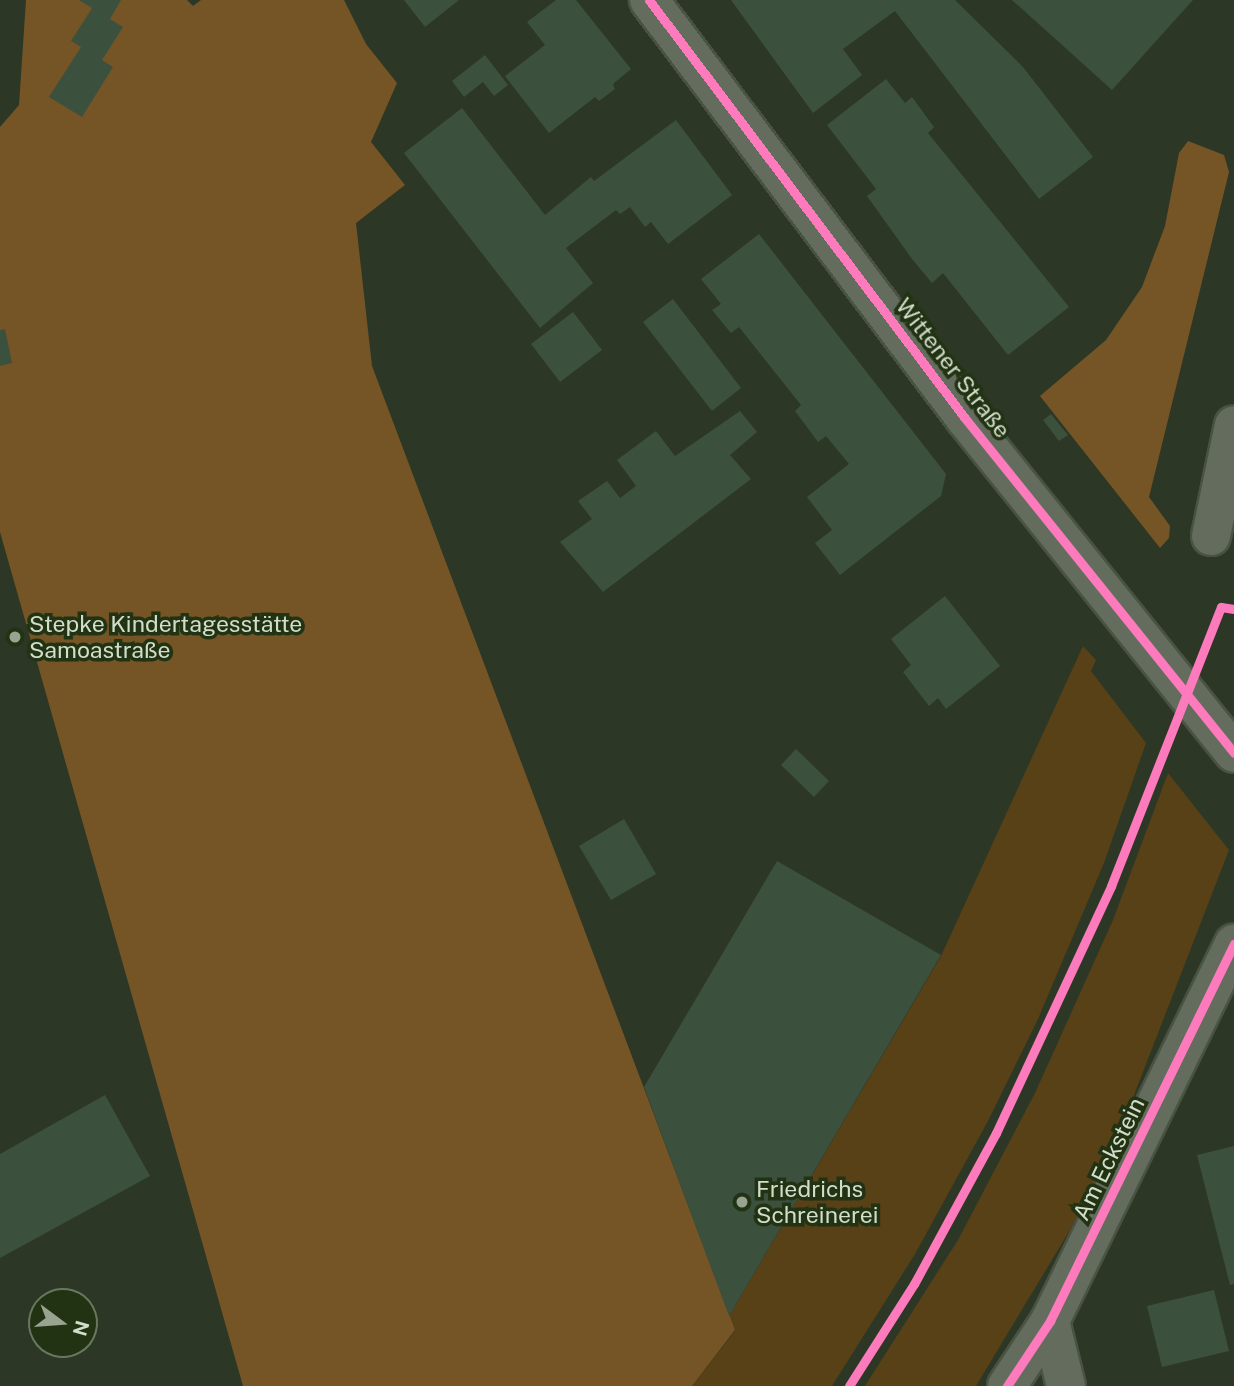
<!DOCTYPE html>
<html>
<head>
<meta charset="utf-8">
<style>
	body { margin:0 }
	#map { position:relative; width:1234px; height:1386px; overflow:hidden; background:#2d3725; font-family:"Public Sans",sans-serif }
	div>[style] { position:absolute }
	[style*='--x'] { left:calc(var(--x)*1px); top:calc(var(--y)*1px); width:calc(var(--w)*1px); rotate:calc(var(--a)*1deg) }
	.green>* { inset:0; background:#584017 }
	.forest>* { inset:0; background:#755526 }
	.building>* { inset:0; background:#3c503e }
	.roads { filter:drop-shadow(2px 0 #4a5343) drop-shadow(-2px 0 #4a5343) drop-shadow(0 2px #4a5343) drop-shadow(0 -2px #4a5343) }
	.minor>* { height:38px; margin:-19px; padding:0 19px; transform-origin:19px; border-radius:19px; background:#646c5e }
	.cycleway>* { height:9px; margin:-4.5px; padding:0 4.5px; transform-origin:4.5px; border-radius:4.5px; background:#fd7abc }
	.dots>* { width:19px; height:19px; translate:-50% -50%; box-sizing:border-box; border:4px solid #223314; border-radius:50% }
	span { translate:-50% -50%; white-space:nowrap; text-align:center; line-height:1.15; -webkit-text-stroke:7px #223314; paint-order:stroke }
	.street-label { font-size:23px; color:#d2ddca }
	.poi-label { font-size:23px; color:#d2ddca }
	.left { translate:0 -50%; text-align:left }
	.north { position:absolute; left:28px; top:1288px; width:70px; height:70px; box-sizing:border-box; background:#223314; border:2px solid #68775d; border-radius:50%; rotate:106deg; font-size:19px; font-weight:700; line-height:28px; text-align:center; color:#d2ddca }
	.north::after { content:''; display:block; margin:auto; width:24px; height:32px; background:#98a390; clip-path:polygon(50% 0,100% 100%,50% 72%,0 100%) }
</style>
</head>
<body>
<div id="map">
	<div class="green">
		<i style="clip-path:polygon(1083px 646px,1096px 660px,1091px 671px,1146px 743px,1104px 863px,1038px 1019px,988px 1121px,915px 1254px,832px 1386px,692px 1386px,735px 1331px,729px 1316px,941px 956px)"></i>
		<i style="clip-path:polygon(1168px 773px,1229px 850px,1117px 1139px,1070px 1230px,976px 1386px,865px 1386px,958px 1240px,1035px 1093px,1113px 920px)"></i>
	</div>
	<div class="forest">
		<i style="clip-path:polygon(26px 0,187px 0,193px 6px,201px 0,344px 0,366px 44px,397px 83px,371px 142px,405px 185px,356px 223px,372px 366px,735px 1330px,692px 1386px,243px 1386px,0 532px,0 127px,19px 105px)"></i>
		<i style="clip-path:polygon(1188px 141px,1224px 155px,1229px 172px,1149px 497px,1170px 526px,1169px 538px,1160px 548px,1040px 396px,1106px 340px,1142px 287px,1165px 226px,1179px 153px)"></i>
	</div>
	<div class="building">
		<i style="clip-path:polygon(79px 0,121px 0,110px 19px,123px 27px,102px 60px,113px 67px,82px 117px,49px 97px,81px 47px,71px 41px,92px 8px)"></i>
		<i style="clip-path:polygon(404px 0,459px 0,425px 27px)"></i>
		<i style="clip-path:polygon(556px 0,576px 0,631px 69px,613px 84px,615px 89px,599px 101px,595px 97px,549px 133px,505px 76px,545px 45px,527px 22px)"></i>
		<i style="clip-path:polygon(731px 0,955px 0,1023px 67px,1093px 157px,1039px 199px,895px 11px,843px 49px,862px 75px,813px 113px)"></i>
		<i style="clip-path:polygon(1012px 0,1193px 0,1112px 90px)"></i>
		<i style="clip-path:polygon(485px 55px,508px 85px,494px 96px,483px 82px,464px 97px,452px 81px)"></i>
		<i style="clip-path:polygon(886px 79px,905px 103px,912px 97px,934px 127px,928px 133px,1069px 307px,1008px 355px,943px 273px,932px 283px,912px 259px,867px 196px,876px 189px,827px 125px)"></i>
		<i style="clip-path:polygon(462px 108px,545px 215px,591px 177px,594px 181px,676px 120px,732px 195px,668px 244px,651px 222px,645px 227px,630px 207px,620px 214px,616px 210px,566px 248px,593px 283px,540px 328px,404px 153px)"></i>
		<i style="clip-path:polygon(759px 234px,946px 474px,941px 496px,840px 575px,815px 543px,832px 530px,807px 497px,849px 464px,826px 436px,818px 442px,795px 411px,801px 405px,739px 327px,731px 333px,712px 310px,721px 304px,701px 279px)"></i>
		<i style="clip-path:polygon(673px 299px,741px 388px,712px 411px,643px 322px)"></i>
		<i style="clip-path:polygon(573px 312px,602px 350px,560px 382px,531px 344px)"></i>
		<i style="clip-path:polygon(5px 329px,12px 363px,0 366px,0 330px)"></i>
		<i style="clip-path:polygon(740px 411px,757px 432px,730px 455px,751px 479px,603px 592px,560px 542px,592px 519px,578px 501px,607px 481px,620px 498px,636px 486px,617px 460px,656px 431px,675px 456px)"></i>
		<i style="clip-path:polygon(1051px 414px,1068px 435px,1059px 441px,1043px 420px)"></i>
		<i style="clip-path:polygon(945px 596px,1000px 666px,946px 709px,938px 698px,929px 706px,903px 672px,911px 665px,891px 639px)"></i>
		<i style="clip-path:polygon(796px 749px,829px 781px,814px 797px,781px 765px)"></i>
		<i style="clip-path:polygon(624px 819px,656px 874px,611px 900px,579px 846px)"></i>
		<i style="clip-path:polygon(777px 861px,941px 955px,729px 1316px,644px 1087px)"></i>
		<i style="clip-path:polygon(105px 1095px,150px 1176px,0 1258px,0 1154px)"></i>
		<i style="clip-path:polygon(1234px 1146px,1234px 1284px,1230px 1285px,1197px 1155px)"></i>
		<i style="clip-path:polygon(1214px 1290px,1229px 1351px,1162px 1367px,1147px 1306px)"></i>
	</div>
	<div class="roads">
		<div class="minor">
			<i style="--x:649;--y:0;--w:523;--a:52.93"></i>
			<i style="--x:964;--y:417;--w:431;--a:51.2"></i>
			<i style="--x:1211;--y:536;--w:113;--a:-78.3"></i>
			<i style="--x:1050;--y:1321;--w:67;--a:76.2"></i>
			<i style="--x:1007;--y:1386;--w:78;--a:-56.5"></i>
			<i style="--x:1050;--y:1321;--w:420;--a:-64"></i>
		</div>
	</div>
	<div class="cycleway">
		<i style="--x:649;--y:0;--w:523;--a:52.93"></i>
		<i style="--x:964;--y:417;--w:431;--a:51.2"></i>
		<i style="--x:849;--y:1386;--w:121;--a:-57.5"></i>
		<i style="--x:914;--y:1284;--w:172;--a:-61.5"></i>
		<i style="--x:996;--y:1133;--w:272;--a:-65"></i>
		<i style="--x:1111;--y:886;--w:300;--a:-68.5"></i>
		<i style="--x:1221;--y:607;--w:13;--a:9"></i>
		<i style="--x:1007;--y:1386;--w:78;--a:-56.5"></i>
		<i style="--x:1050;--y:1321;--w:420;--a:-64"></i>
	</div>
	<div class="dots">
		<i style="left:15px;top:637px;background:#98a390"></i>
		<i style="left:742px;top:1202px;background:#98a390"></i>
	</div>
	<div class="street-label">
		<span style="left:953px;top:368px;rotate:52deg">Wittener Straße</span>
		<span style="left:1109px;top:1159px;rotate:-64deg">Am Eckstein</span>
	</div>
	<div class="poi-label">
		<span class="left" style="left:29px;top:637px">Stepke Kindertagesstätte<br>Samoastraße</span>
		<span class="left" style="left:756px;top:1202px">Friedrichs<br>Schreinerei</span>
	</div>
	<div class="north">N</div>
</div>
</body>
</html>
